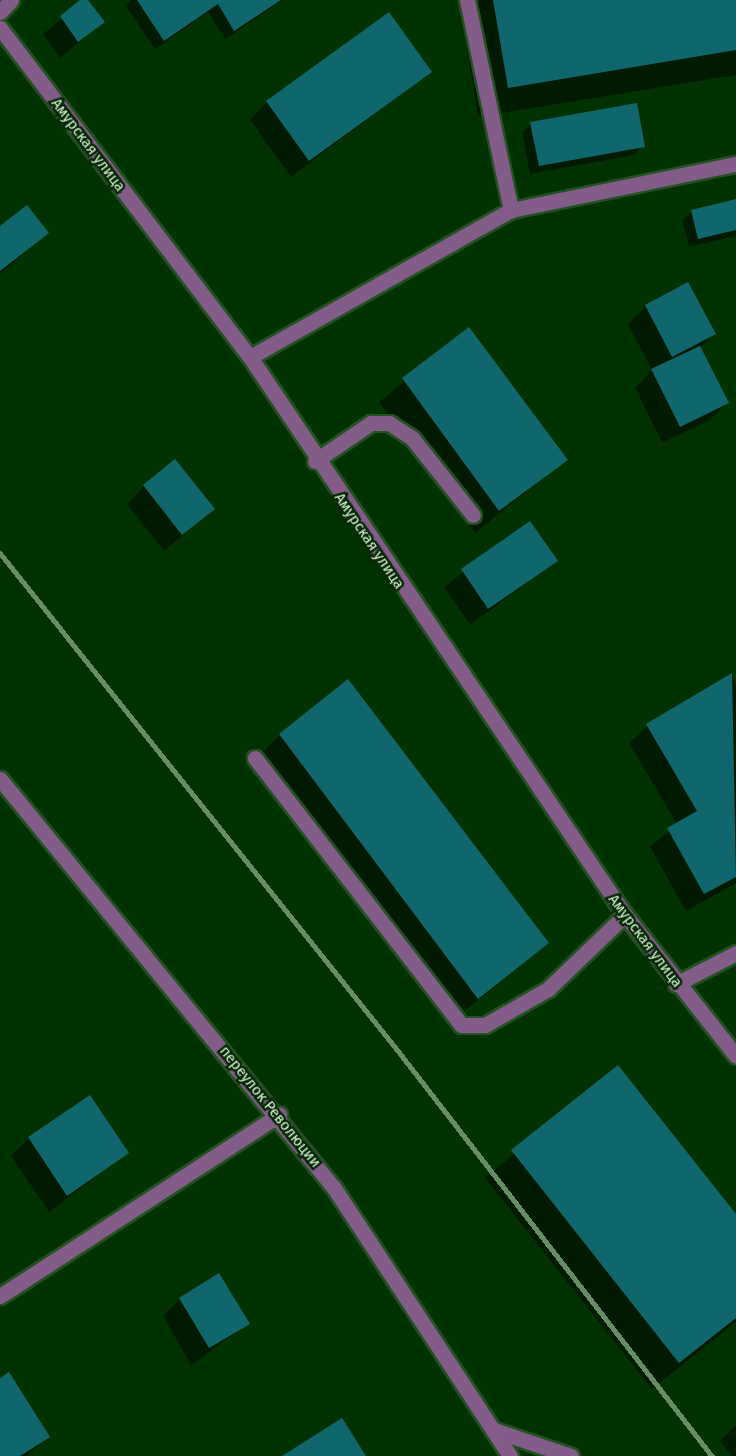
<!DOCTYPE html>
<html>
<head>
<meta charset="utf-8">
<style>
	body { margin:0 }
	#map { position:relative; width:736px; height:1456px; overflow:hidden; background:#003200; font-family:"Fira Sans",sans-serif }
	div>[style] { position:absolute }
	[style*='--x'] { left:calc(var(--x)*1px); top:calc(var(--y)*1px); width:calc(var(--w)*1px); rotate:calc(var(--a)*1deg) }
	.shadow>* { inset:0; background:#0007 }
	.building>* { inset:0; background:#0f666c }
	.roads { filter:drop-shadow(2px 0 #235122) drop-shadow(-2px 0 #235122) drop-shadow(0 2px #235122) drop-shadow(0 -2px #235122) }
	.lane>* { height:15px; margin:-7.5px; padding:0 7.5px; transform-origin:7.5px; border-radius:7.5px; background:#845c8a }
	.rail>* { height:4.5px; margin:-2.25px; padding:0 2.25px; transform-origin:2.25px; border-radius:2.25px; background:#678d65 }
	span { translate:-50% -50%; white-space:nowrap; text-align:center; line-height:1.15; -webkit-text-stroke:5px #032702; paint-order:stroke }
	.street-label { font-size:15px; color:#daf4d7 }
</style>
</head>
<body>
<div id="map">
	<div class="shadow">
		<i style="clip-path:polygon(83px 0,103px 22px,60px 58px,43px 34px)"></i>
		<i style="clip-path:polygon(131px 0,283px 0,225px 39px,208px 12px,155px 49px,125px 5px)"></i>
		<i style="clip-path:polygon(480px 0,736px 0,736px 75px,478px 117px,462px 18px)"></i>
		<i style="clip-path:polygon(430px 72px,291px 177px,250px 120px,267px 102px)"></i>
		<i style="clip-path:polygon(531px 123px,643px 146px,634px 155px,530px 174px,522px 133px)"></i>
		<i style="clip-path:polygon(736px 201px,736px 236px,689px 247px,682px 221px,692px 211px)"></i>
		<i style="clip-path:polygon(0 228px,47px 233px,0 274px)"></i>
		<i style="clip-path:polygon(646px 306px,714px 333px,700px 348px,727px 402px,710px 420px,662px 443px,635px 388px,652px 370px,628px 324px)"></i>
		<i style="clip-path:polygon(469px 329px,566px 460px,475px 533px,379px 402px)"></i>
		<i style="clip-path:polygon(144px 486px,213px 509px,164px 551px,127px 504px)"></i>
		<i style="clip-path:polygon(529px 523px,556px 561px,470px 625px,444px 587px)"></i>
		<i style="clip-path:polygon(731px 675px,736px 683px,736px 883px,686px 911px,650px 847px,677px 824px,629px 743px,647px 726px)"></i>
		<i style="clip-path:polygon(280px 735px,547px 943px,460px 1015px,262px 752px)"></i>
		<i style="clip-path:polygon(618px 1067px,736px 1217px,736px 1322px,652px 1389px,485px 1178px)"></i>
		<i style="clip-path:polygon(29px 1138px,127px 1153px,49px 1212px,11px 1156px)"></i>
		<i style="clip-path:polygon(180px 1299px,248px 1324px,191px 1365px,163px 1316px)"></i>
		<i style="clip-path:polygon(0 1380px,48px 1436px,27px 1456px,0 1456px)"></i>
		<i style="clip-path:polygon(736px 1425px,736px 1456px,732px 1456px,720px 1441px)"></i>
	</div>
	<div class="building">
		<i style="clip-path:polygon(80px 0,88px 0,105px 22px,78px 42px,60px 16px)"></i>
		<i style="clip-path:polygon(137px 0,281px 0,234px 31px,218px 4px,164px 41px)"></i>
		<i style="clip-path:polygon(493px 0,736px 0,736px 50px,508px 88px)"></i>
		<i style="clip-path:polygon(389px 12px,432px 72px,309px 161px,266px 101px)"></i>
		<i style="clip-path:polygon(637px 103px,645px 147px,539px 166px,530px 122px)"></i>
		<i style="clip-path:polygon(736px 199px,736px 230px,698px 239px,691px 210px)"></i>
		<i style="clip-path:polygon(27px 205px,49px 233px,0 271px,0 226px)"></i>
		<i style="clip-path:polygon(688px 282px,716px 334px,672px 357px,645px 305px)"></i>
		<i style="clip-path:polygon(469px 327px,568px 460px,499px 511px,402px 378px)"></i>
		<i style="clip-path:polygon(700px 346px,729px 403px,680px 427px,651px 369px)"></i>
		<i style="clip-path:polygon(175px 459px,215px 509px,182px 535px,143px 485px)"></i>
		<i style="clip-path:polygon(530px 521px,558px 561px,488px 609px,461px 569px)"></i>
		<i style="clip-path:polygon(732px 673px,736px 877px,704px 894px,667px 828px,697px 811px,646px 724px)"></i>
		<i style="clip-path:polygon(348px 679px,549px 943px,478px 999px,279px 734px)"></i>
		<i style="clip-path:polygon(618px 1065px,736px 1214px,736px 1318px,679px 1363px,511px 1150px)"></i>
		<i style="clip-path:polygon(90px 1095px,129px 1153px,67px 1196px,28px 1137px)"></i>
		<i style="clip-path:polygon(219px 1273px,250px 1324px,209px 1348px,179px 1298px)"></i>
		<i style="clip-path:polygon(9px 1372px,50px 1437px,20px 1456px,0 1456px,0 1378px)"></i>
		<i style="clip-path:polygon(342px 1418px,366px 1456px,282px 1456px)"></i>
	</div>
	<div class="roads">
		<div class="lane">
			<i style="--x:467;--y:0;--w:215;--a:78.2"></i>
			<i style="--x:0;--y:12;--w:16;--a:-47"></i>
			<i style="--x:0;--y:28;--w:413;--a:52.8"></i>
			<i style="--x:250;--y:357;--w:672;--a:56.1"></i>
			<i style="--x:625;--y:915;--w:179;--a:51.8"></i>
			<i style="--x:250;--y:357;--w:300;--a:-29.4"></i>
			<i style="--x:511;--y:210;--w:230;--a:-11.6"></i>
			<i style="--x:315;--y:461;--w:68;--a:-34.2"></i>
			<i style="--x:371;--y:423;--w:18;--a:0"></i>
			<i style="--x:389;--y:423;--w:27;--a:33"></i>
			<i style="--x:412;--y:438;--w:98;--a:51.6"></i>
			<i style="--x:255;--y:758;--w:337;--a:52.3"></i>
			<i style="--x:461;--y:1025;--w:24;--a:0"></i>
			<i style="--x:485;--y:1025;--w:73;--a:-29.7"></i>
			<i style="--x:548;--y:989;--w:107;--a:-43.9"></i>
			<i style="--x:0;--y:779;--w:528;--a:50.76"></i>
			<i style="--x:334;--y:1188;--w:321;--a:56.7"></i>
			<i style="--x:676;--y:984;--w:68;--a:-27.3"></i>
			<i style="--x:0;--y:1296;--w:333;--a:-33"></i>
			<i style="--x:494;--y:1430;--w:81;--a:18.7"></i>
		</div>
	</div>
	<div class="rail">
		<i style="--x:0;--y:553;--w:639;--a:51.35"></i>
		<i style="--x:399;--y:1052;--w:511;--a:52.23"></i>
	</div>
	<div class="street-label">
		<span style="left:88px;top:145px;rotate:53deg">Амурская улица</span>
		<span style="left:369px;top:541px;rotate:56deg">Амурская улица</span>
		<span style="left:645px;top:941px;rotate:53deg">Амурская улица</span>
		<span style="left:270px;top:1107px;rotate:51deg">переулок Революции</span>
	</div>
</div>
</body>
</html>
